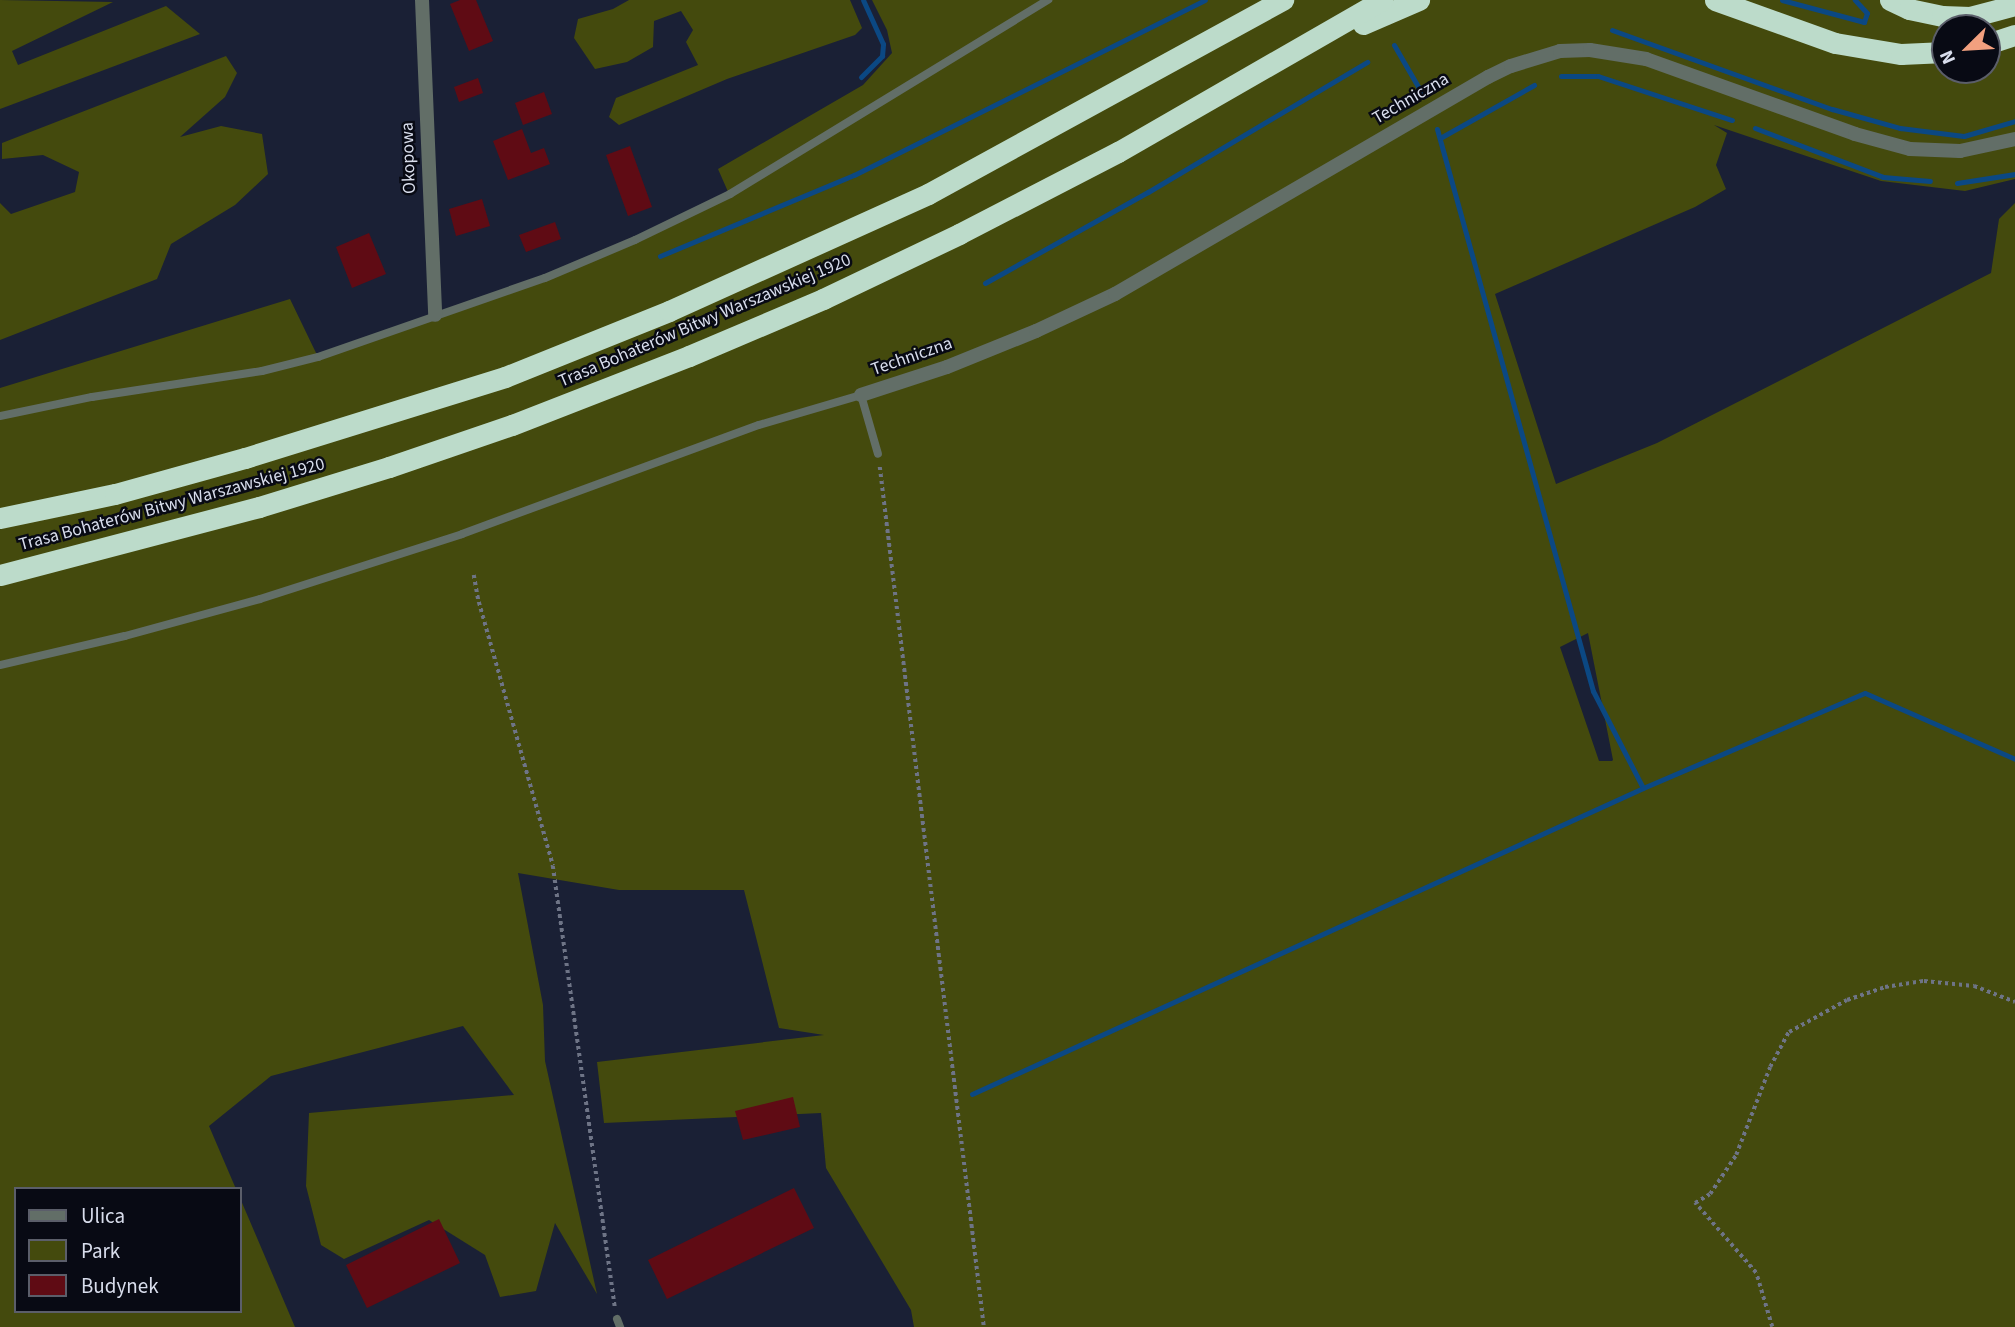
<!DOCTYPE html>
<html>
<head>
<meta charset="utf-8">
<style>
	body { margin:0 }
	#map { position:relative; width:2015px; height:1327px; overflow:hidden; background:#1a2035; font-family:"Source Sans 3",sans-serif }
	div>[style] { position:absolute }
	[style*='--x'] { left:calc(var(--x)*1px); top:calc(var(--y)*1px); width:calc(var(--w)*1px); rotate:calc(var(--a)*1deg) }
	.green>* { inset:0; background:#444a0d }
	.stream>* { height:5px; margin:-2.5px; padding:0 2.5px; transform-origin:2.5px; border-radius:2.5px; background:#0b4883 }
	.building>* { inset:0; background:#5f0b14 }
	.path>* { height:3.5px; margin-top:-1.75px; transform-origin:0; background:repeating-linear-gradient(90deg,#6e7486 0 3.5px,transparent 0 7px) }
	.service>* { height:8px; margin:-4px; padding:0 4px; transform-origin:4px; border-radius:4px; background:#626e67 }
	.minor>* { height:14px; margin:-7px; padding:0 7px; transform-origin:7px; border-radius:7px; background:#626e67 }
	.motorway>* { height:21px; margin:-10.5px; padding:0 10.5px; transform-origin:10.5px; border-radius:10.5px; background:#bcdbca }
	span { translate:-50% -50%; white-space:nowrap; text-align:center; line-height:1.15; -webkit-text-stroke:5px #080a14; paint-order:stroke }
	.street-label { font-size:18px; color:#d8ddec }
	.legend { position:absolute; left:14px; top:1187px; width:228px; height:126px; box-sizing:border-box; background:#080a14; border:2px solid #5b5e6a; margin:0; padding:9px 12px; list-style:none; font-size:21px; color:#d8ddec }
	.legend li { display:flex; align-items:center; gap:14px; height:35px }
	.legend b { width:35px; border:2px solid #5b5e6a }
	.north { position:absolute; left:1931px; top:14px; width:70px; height:70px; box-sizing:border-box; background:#080a14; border:2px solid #5b5e6a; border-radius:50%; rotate:246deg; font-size:19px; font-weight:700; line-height:28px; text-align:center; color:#d8ddec }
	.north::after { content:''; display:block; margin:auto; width:24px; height:32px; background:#f2a07f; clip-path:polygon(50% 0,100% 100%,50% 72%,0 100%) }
</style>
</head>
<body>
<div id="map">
	<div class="green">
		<i style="clip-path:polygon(0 0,113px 2px,12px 51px,18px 65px,166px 6px,200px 34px,0 109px)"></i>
		<i style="clip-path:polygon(629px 0,850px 0,862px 28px,855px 35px,727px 79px,619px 125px,609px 117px,616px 98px,698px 65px,686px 42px,693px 30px,681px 11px,654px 21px,653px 47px,627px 62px,595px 69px,574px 38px,578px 19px,613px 9px)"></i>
		<i style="clip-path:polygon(evenodd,872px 0,2015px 0,2015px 179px,1965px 191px,1881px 181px,1714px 125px,1727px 133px,1716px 165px,1726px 189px,1695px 207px,1495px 294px,1556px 484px,1657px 443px,1991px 273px,1999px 219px,2015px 203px,2015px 1327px,914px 1327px,911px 1310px,826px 1168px,821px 1113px,604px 1123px,597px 1062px,824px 1035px,779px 1028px,744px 890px,619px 890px,518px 873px,543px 1005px,545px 1061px,597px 1294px,555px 1223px,536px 1291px,500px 1297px,485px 1255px,429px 1220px,344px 1259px,321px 1245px,306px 1186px,309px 1113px,514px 1095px,463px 1026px,271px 1076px,209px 1126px,236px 1189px,16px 1189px,16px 1311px,240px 1311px,240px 1198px,295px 1327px,0 1327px,0 388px,290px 299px,318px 357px,545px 278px,729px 194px,718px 169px,863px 85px,892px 53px,887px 30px,872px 0,1945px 28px,1987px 28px,1987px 70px,1945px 70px,1945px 28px,872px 0,1588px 633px,1613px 760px,1612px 761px,1599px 761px,1560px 647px,1588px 633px)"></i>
		<i style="clip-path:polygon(226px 56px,237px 73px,225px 97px,180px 137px,221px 126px,262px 134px,268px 174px,235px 205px,171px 244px,157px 279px,0 340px,0 203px,11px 214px,75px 192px,79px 172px,43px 155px,2px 159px,2px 143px)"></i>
	</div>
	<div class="stream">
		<i style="--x:1782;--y:0;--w:85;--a:15"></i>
		<i style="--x:1864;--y:22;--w:9;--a:-72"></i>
		<i style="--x:1867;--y:13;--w:18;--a:-133"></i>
		<i style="--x:1612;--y:30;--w:234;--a:19.8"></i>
		<i style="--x:1832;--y:109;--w:71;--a:15.6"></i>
		<i style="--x:1900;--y:128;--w:64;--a:7.1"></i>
		<i style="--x:1964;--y:136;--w:53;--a:-16.4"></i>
		<i style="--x:1394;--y:45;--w:58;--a:59.9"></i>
		<i style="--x:1561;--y:76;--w:37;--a:0"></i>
		<i style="--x:1598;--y:76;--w:141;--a:18.2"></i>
		<i style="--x:861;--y:77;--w:30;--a:-45"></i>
		<i style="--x:882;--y:56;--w:12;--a:-85"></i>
		<i style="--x:883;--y:44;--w:48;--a:-114.4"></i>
		<i style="--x:1755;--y:128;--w:137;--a:20.9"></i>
		<i style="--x:1883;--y:177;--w:47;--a:4.9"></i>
		<i style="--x:1437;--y:129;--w:583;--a:74.49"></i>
		<i style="--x:1593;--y:691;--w:109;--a:62.7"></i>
		<i style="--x:1440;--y:138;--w:108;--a:-29.4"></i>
		<i style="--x:1957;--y:183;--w:59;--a:-8.8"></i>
		<i style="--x:660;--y:256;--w:210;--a:-22.7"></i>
		<i style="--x:854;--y:175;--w:392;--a:-26.5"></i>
		<i style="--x:985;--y:283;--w:187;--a:-29.2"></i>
		<i style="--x:1148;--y:192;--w:255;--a:-30.7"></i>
		<i style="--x:972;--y:1094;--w:737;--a:-24.51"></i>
		<i style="--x:1643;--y:788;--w:241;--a:-23.2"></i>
		<i style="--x:1865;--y:693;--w:164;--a:23.7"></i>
	</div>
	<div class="building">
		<i style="clip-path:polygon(460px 0,476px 0,493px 41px,469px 51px,450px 4px)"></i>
		<i style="clip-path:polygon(478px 78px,483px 93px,459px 102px,454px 87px)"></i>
		<i style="clip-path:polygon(544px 92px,552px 114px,523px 125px,515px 103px)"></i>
		<i style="clip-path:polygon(522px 129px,531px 153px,544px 148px,550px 164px,508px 180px,493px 141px)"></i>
		<i style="clip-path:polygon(630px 146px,652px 207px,628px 216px,606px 155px)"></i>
		<i style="clip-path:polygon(482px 199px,490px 226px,456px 236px,449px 209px)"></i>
		<i style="clip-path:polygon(555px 222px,561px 239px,526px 252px,519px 235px)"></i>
		<i style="clip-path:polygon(369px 233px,386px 274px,352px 288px,336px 247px)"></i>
		<i style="clip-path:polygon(793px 1097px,800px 1127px,743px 1140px,735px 1111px)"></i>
		<i style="clip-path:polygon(794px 1188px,814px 1228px,667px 1299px,648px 1260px)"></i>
		<i style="clip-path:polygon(439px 1219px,460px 1263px,367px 1308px,346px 1265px)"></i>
	</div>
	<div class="path">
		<i style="--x:880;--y:467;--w:866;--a:83.1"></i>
		<i style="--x:474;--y:575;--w:27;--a:80"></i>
		<i style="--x:479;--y:602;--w:274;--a:74.3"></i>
		<i style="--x:553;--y:866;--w:445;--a:82"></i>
		<i style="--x:1772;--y:1327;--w:56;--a:-106.5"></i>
		<i style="--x:1756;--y:1273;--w:93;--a:-131.1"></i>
		<i style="--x:1695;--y:1203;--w:17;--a:-31"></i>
		<i style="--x:1710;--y:1194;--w:47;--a:-56.3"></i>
		<i style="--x:1736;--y:1155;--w:94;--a:-68.9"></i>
		<i style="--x:1770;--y:1067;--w:40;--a:-62"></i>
		<i style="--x:1789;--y:1032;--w:66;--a:-28.9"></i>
		<i style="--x:1847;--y:1000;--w:40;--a:-18.9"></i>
		<i style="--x:1885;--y:987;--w:39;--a:-9"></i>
		<i style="--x:1924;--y:981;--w:50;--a:5.7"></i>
		<i style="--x:1974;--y:986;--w:44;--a:21.3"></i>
	</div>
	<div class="service">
		<i style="--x:0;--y:416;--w:94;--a:-11.7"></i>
		<i style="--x:92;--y:397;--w:172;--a:-8.7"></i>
		<i style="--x:262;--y:371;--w:58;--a:-14"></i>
		<i style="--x:318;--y:357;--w:240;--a:-19.2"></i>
		<i style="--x:545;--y:278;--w:98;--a:-22.9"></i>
		<i style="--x:635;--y:240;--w:106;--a:-25.8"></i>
		<i style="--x:730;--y:194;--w:373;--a:-31.4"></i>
		<i style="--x:0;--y:665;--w:128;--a:-13.1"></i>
		<i style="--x:125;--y:636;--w:140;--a:-15.3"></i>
		<i style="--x:260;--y:599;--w:212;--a:-17.8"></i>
		<i style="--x:462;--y:534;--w:316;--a:-20.2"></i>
		<i style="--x:759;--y:425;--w:106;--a:-16.4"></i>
		<i style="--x:861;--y:395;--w:61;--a:73.9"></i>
		<i style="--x:617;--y:1319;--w:9;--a:69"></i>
	</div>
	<div class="minor">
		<i style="--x:422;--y:0;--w:315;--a:87.6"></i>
		<i style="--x:861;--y:395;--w:90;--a:-18"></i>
		<i style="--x:947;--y:367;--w:96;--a:-22"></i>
		<i style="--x:1036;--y:331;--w:87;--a:-25.1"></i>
		<i style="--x:1115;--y:294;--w:432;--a:-30.2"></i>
		<i style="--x:1488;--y:77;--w:25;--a:-26"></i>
		<i style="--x:1511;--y:66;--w:51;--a:-17"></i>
		<i style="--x:1560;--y:51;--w:30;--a:-2"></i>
		<i style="--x:1590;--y:50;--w:57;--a:9.1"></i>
		<i style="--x:1646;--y:59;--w:222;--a:19.7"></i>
		<i style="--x:1855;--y:134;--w:57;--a:15.3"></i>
		<i style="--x:1910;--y:149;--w:50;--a:2.3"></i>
		<i style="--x:1960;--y:151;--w:56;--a:-12.3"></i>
	</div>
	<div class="motorway">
		<i style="--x:1715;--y:0;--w:127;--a:19.7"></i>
		<i style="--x:1835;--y:43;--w:67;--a:9.5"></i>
		<i style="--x:1901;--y:54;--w:44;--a:-2.6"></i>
		<i style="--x:1890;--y:0;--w:21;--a:25"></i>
		<i style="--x:1909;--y:9;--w:34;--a:12"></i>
		<i style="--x:1942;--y:16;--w:28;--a:2"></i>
		<i style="--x:1970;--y:17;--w:47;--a:-14.9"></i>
		<i style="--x:1363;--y:24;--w:61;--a:-23.2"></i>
		<i style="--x:1987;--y:44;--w:29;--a:-18"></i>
		<i style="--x:0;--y:518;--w:117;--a:-11.8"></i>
		<i style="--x:115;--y:494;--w:135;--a:-15.5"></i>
		<i style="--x:245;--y:458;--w:272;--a:-17.3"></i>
		<i style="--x:505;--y:377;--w:177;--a:-21.9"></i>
		<i style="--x:669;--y:311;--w:284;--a:-24.3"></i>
		<i style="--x:928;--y:194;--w:405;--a:-28.7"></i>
		<i style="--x:0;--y:575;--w:268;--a:-14.7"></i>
		<i style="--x:259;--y:507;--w:136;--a:-17.1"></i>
		<i style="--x:389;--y:467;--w:130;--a:-18.9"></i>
		<i style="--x:512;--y:425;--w:190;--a:-21.3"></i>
		<i style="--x:689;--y:356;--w:146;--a:-23"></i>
		<i style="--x:823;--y:299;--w:151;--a:-25.5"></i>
		<i style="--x:959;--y:234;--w:179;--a:-27.3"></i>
		<i style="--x:1118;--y:152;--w:305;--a:-29.9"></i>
	</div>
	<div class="street-label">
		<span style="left:1411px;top:99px;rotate:-30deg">Techniczna</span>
		<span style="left:409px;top:158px;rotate:-92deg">Okopowa</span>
		<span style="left:705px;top:321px;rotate:-23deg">Trasa Bohaterów Bitwy Warszawskiej 1920</span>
		<span style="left:912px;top:357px;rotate:-19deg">Techniczna</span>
		<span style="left:172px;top:505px;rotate:-15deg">Trasa Bohaterów Bitwy Warszawskiej 1920</span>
	</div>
	<ul class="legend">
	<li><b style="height:9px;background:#626e67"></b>Ulica</li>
	<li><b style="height:19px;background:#444a0d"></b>Park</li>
	<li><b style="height:19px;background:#5f0b14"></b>Budynek</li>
	</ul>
	<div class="north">N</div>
</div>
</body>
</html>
